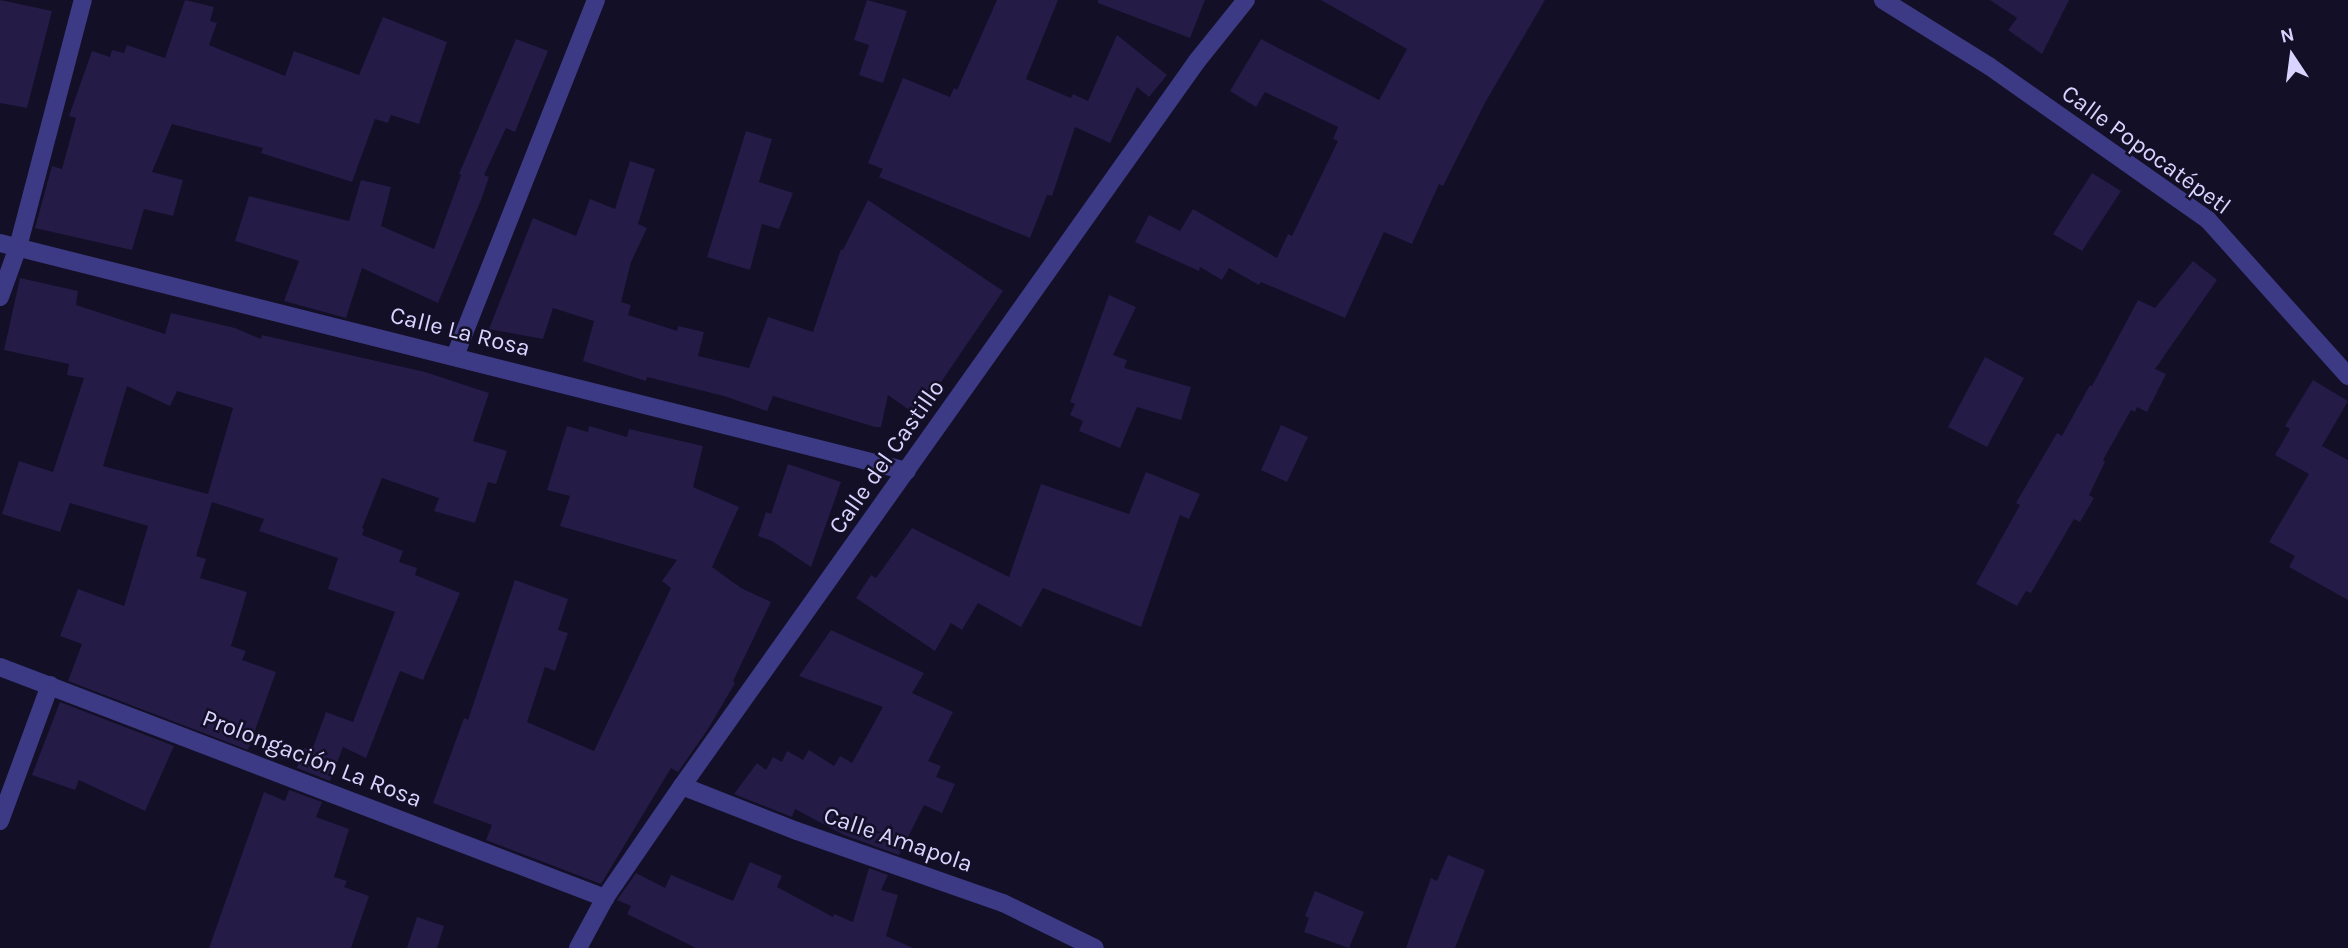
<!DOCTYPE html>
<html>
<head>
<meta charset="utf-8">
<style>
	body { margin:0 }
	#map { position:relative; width:2348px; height:948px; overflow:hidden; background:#130f26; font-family:Karla,sans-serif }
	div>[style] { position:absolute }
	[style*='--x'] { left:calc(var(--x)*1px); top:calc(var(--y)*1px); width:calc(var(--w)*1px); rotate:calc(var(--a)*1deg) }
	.building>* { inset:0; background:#241b47 }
	.minor>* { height:18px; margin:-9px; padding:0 9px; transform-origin:9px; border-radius:9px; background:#3d3a85 }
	span { translate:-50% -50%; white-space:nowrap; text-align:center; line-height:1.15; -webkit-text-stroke:5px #130f26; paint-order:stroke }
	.street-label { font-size:24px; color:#d9d4ff }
	.north { position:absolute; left:2257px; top:21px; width:70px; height:70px; -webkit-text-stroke:5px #130f26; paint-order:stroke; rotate:347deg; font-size:19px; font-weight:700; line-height:28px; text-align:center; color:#d9d4ff }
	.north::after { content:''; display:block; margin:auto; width:24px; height:32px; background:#d9d4ff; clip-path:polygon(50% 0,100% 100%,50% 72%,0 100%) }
</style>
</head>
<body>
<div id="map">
	<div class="building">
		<i style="clip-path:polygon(0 0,52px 11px,27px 108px,0 103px)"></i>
		<i style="clip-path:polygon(185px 0,214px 7px,210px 21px,217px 23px,209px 45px,285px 76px,294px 51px,359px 75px,383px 17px,447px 42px,419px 124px,391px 115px,388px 123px,375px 119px,352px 182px,261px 153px,263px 148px,172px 124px,152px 172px,183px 180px,173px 216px,144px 209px,132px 250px,35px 228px,52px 166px,62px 169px,76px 118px,69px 116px,92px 51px,110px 57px,112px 50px,124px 53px,127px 45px,165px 58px)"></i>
		<i style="clip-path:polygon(867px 0,907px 11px,883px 83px,859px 75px,869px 45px,854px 40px)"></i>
		<i style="clip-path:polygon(997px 0,1058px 0,1026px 79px,1071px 98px,1073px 94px,1088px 101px,1117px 35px,1167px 75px,1149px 97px,1137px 87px,1110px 143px,1075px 127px,1052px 196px,1047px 195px,1030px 238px,879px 177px,883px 169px,868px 163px,903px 78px,950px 97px,954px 88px,957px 90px)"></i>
		<i style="clip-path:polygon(1098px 0,1205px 0,1190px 38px,1098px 3px)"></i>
		<i style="clip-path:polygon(1321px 0,1545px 0,1486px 101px,1443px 186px,1439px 184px,1412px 244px,1384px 232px,1345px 318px,1261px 282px,1259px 285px,1229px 268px,1222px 280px,1200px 267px,1199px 271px,1135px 242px,1149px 215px,1180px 231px,1193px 209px,1277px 258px,1288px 234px,1292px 236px,1338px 141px,1333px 139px,1338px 127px,1265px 92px,1256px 107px,1230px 91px,1261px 39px,1379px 100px,1407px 49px)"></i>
		<i style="clip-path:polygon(1990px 0,2069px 0,2042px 54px,2008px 30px,2017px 18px)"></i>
		<i style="clip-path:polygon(516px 39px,548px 51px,515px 132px,506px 128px,484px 175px,489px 177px,481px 200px,438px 303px,362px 268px,346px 318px,284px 301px,299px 261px,235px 241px,249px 196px,349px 221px,361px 180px,391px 187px,381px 226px,434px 249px,461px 175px,459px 174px)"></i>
		<i style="clip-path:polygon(746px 131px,772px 139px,759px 182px,793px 193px,779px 229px,762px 224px,750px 270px,707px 257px)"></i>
		<i style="clip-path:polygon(630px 161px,655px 169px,638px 224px,647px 228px,631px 262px,621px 302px,631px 305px,628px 315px,677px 331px,678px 326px,704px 332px,698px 356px,749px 368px,768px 317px,813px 332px,841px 249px,843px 250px,868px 200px,1003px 291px,918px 416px,888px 395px,881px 427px,875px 427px,773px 396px,767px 411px,724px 396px,647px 377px,646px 381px,583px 361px,594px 321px,553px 308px,543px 339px,489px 329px,533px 218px,576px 236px,590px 199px,615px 209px)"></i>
		<i style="clip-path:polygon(2092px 173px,2121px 191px,2082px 251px,2053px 234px)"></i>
		<i style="clip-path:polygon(2193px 261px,2217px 280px,2155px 369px,2166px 374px,2147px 412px,2137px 407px,2135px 412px,2131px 410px,2103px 460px,2105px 462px,2089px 495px,2094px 498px,2080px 522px,2074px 519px,2031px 593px,2026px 591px,2017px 606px,1976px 584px,2020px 505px,2016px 503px,2057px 433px,2062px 436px,2090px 385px,2092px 386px,2138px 300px,2155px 308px)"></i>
		<i style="clip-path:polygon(evenodd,20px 278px,78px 291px,76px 305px,165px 334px,171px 313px,235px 328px,261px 339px,262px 335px,425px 372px,489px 393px,473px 441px,507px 451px,496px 484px,488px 482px,475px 523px,434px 511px,439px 498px,382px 478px,362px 528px,364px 529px,362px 535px,403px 551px,399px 562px,417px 568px,415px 575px,460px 593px,423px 680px,400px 671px,366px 758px,343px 747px,330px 781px,297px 768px,304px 748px,312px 750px,326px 712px,353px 722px,395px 612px,328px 589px,338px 558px,259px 531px,264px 519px,212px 502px,196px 556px,206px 559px,200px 578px,247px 592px,231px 646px,246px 651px,242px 660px,276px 672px,248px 750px,68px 681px,82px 644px,60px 636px,78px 589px,124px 606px,148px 526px,70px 503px,60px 532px,2px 514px,19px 461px,53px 472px,84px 378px,67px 375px,69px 364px,4px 350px,20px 278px,127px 386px,170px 406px,177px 391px,233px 408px,208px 494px,103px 466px,127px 386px)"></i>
		<i style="clip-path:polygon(1109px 295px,1136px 307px,1113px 355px,1127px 360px,1124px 368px,1191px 387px,1181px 420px,1137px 407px,1120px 448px,1079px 431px,1083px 421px,1070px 415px,1075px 404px,1070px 402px)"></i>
		<i style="clip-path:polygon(1985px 357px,2024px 378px,1987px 447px,1948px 427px)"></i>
		<i style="clip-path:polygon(2313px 380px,2348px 401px,2322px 446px,2348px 460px,2348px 600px,2289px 567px,2295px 556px,2269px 542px,2309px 474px,2275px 455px,2290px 429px,2285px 426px)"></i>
		<i style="clip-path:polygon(1281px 425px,1308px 437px,1287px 482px,1261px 470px)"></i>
		<i style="clip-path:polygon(567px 426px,588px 432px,589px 426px,627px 437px,629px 429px,703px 446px,693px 487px,739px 507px,712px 567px,741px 588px,771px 602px,733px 681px,735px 683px,708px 729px,678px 772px,671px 768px,601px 884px,486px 840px,492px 825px,433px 803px,464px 718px,468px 720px,515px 580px,568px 599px,558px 630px,568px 633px,555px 671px,545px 667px,527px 722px,594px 751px,671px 588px,662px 581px,677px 560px,560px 526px,570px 496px,547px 490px)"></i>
		<i style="clip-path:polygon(788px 464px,841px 482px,811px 567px,772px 541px,758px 536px,766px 512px,771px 514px)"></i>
		<i style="clip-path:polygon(1146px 472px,1200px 494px,1189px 519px,1180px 515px,1141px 627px,1043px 588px,1021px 627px,978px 603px,962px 630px,951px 623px,935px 651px,856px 598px,871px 575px,876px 578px,912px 528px,1009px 577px,1041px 484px,1129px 514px)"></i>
		<i style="clip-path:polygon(831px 630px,924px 673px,912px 693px,953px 712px,928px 761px,941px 766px,936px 777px,955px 784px,942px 813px,924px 805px,899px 855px,844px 835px,795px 809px,792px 817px,734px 794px,757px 763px,766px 770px,773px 757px,782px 762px,787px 751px,803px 760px,809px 750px,834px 766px,840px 756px,852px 763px,883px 707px,799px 676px)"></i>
		<i style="clip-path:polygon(60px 702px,174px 746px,145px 811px,79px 780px,75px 790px,32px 775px)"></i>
		<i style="clip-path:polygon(289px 790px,322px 802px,316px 817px,349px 829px,334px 877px,347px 881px,344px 887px,369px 896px,351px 948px,209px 948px,264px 792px,285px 801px)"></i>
		<i style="clip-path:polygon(1448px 855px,1485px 870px,1455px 948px,1406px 948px,1431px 878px,1437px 881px)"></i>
		<i style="clip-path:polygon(750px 862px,782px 876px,777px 887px,833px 917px,834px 914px,853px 922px,869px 868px,888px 875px,881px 890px,898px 895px,886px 936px,913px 948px,696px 948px,627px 914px,631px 906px,617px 900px,636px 873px,665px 888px,671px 875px,733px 901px)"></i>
		<i style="clip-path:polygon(1315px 891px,1364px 912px,1349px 948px,1304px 932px,1309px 918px,1305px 916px)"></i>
		<i style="clip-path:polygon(417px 917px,444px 926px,437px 948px,407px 948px)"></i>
	</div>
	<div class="minor">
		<i style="--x:1883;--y:0;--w:125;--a:31.9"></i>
		<i style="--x:1989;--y:66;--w:268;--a:35.1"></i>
		<i style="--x:2208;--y:220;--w:210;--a:48.1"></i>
		<i style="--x:0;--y:243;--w:935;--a:14.11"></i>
		<i style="--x:0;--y:297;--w:53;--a:-70.2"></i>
		<i style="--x:18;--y:247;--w:255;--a:-75.3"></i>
		<i style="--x:455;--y:356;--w:383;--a:-68.4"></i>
		<i style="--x:0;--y:667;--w:648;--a:20.9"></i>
		<i style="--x:682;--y:786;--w:123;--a:21.4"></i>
		<i style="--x:797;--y:831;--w:218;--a:19.3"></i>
		<i style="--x:1003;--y:903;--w:102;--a:26.1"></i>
		<i style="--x:0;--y:821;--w:145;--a:-69.8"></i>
		<i style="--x:578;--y:948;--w:57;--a:-61.6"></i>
		<i style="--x:605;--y:898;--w:136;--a:-55.5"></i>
		<i style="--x:682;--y:786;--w:889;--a:-54.61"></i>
		<i style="--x:1197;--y:61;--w:78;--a:-51.2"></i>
	</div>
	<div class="street-label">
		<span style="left:2146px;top:150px;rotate:36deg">Calle Popocatépetl</span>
		<span style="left:460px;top:332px;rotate:14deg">Calle La Rosa</span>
		<span style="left:887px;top:457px;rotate:-55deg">Calle del Castillo</span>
		<span style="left:312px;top:759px;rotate:21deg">Prolongación La Rosa</span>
		<span style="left:898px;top:840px;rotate:19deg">Calle Amapola</span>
	</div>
	<div class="north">N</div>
</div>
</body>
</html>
